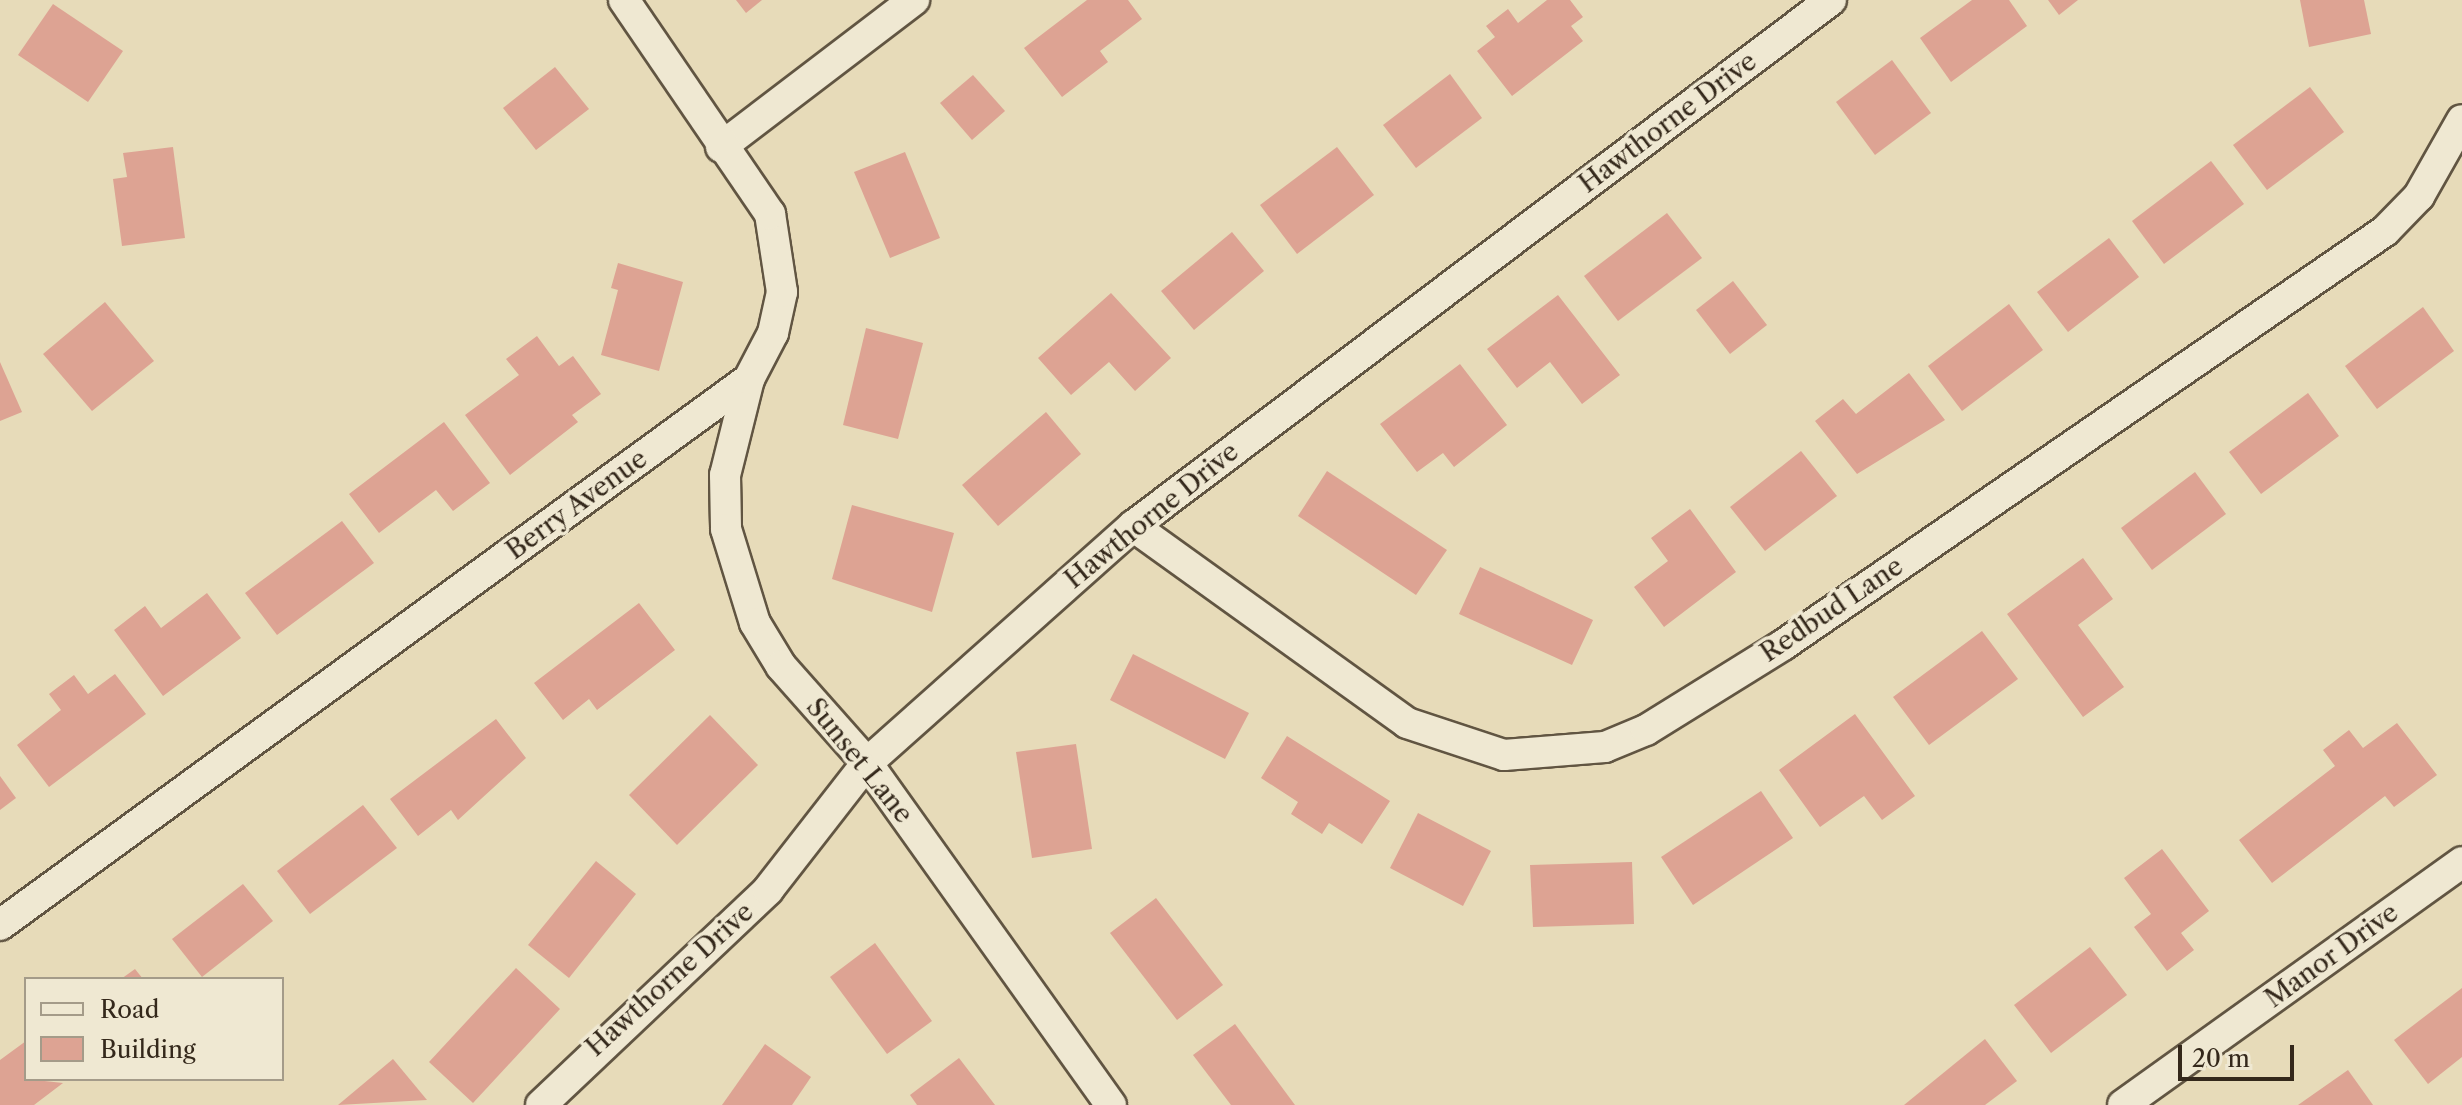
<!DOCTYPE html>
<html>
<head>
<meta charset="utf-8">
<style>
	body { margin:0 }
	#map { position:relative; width:2462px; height:1105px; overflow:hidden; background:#e7dbb9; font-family:"Libre Caslon Text",serif }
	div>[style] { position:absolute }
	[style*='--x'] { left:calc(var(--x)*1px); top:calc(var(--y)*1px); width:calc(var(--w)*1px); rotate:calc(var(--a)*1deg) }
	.building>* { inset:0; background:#dda393 }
	.roads { filter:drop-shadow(2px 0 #615542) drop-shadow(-2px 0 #615542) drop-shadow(0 2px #615542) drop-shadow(0 -2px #615542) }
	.street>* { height:30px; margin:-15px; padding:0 15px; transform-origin:15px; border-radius:15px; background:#efe8d2 }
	span { translate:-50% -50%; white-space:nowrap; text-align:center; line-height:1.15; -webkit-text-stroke:7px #efe8d2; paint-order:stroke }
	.street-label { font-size:26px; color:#34281b }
	.legend { position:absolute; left:24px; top:977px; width:260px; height:104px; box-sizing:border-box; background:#efe8d2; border:2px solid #a49b89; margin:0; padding:10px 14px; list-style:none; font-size:24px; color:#34281b }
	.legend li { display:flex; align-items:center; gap:16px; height:40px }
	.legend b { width:40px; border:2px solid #a49b89 }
	.scale { position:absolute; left:2178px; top:1045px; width:116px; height:36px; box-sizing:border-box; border:4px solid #34281b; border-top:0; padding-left:10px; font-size:24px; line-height:28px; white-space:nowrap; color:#34281b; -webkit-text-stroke:6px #efe8d2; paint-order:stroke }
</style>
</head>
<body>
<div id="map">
	<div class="building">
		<i style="clip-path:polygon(736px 0,762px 0,746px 13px)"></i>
		<i style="clip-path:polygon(1087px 0,1128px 0,1142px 19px,1100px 51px,1108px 62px,1062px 97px,1024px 48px)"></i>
		<i style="clip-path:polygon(1547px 0,1570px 0,1583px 17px,1571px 26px,1583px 41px,1512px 96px,1477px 51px,1495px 37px,1486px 26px,1508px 9px,1518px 23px)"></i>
		<i style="clip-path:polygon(1972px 0,2009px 0,2027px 26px,1951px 82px,1920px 38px)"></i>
		<i style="clip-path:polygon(2048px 0,2078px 0,2059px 15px)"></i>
		<i style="clip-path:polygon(2300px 0,2364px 0,2371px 34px,2309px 47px)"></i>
		<i style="clip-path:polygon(53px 4px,123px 51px,88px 102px,18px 55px)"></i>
		<i style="clip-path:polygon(1892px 60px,1931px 113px,1875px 155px,1836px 102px)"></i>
		<i style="clip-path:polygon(555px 67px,589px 109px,536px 150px,503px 108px)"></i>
		<i style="clip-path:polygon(1450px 74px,1482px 118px,1416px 168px,1383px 125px)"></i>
		<i style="clip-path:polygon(973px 75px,1005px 111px,972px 140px,940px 103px)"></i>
		<i style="clip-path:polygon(2310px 87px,2344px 132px,2267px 190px,2233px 145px)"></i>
		<i style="clip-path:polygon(173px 147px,185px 238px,122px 246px,113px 179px,127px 177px,123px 153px)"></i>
		<i style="clip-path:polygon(1337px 147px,1374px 195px,1297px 254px,1260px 205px)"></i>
		<i style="clip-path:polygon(905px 152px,940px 238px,890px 258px,854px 172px)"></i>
		<i style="clip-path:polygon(2211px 161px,2244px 204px,2164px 264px,2132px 221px)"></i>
		<i style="clip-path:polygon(1667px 213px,1702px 258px,1618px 321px,1584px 276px)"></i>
		<i style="clip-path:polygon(1232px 232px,1264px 271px,1194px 330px,1161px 291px)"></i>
		<i style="clip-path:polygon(2109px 238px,2139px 277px,2068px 332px,2037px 292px)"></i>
		<i style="clip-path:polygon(618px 263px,683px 282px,659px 371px,601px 355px,618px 290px,611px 288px)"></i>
		<i style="clip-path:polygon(1733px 281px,1767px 325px,1730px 354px,1696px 310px)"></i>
		<i style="clip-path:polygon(1111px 293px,1171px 358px,1135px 391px,1109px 362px,1071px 395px,1038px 358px)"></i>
		<i style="clip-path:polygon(1558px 295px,1620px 375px,1582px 404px,1550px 362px,1517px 388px,1487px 349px)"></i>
		<i style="clip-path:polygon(105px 302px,154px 361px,92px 411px,43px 354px)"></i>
		<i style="clip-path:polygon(2009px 304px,2043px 350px,1962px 411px,1928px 366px)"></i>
		<i style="clip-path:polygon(2423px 307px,2454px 351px,2377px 409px,2345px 366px)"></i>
		<i style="clip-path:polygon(866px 328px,923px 343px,898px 439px,843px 425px)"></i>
		<i style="clip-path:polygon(537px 336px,559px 366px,573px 356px,601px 394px,572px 415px,578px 422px,510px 475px,465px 415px,519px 375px,506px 359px)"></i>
		<i style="clip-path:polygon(0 362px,22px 412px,0 421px)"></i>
		<i style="clip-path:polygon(1460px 364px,1507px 425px,1454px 467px,1443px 453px,1417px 472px,1380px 424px)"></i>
		<i style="clip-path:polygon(1909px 373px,1945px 420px,1857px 474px,1815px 421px,1843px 399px,1856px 414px)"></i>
		<i style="clip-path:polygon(2308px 393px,2339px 436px,2261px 494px,2229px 452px)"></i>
		<i style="clip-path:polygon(1046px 412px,1081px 454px,998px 526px,962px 485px)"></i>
		<i style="clip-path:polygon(444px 422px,490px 483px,453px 511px,436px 490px,379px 533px,349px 494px)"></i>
		<i style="clip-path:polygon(1801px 451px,1837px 496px,1765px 551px,1730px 507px)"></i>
		<i style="clip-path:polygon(1327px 471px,1447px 550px,1416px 595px,1298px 516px)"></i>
		<i style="clip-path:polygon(2195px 472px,2226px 514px,2152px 570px,2121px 528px)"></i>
		<i style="clip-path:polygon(852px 505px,954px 533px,932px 612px,832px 579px)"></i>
		<i style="clip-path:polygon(1690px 509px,1736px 572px,1664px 627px,1634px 587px,1668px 561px,1651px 538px)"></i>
		<i style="clip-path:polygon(342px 521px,374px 563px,277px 635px,245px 593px)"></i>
		<i style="clip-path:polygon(2083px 558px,2113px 599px,2078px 625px,2124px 687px,2083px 717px,2007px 614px)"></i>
		<i style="clip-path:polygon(1480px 567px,1593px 620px,1572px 665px,1459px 614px)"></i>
		<i style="clip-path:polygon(207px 593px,241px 638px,163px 696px,114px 630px,145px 606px,161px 628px)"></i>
		<i style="clip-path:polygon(639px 603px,675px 650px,597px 710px,589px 699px,563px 720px,534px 683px)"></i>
		<i style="clip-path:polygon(1982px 631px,2018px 679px,1929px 745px,1893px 697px)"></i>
		<i style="clip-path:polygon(1133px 654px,1249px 713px,1225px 759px,1110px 700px)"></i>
		<i style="clip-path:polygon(115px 674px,146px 714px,49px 787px,17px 745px,61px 710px,49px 694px,74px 675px,88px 694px)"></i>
		<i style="clip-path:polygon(1855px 714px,1915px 796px,1882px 820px,1864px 796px,1820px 827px,1779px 770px)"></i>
		<i style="clip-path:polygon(710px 715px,758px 765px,677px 845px,629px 795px)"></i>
		<i style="clip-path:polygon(496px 719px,526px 758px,458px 820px,451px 810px,418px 836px,390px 799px)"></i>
		<i style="clip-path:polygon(2397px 723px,2437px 775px,2394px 807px,2385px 796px,2272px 883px,2239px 840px,2335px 766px,2323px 750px,2349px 730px,2363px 748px)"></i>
		<i style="clip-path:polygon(1287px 736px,1390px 801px,1362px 844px,1329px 823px,1322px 834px,1291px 814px,1298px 802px,1261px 778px)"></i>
		<i style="clip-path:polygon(1076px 744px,1092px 849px,1032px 858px,1016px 752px)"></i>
		<i style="clip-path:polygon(0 776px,16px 798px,0 810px)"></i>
		<i style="clip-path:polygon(1761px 791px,1793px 838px,1693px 905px,1661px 857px)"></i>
		<i style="clip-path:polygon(363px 805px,397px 848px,310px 914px,277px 871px)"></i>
		<i style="clip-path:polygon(1418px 813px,1491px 851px,1463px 906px,1390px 868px)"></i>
		<i style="clip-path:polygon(2162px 849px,2209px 911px,2181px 933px,2194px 950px,2167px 971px,2134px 927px,2151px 914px,2124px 878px)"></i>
		<i style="clip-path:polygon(596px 861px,636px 894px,569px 978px,528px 945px)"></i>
		<i style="clip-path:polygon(1632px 862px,1634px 924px,1533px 927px,1530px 865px)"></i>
		<i style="clip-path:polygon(243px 884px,273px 921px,202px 977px,172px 939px)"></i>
		<i style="clip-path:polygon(1156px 898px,1223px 985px,1177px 1020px,1110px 933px)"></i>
		<i style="clip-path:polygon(875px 943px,932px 1021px,887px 1054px,830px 977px)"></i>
		<i style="clip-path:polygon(2090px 947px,2127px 995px,2051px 1053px,2014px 1005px)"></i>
		<i style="clip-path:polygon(516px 968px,560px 1009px,473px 1103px,429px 1062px)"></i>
		<i style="clip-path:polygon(135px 969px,143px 979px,121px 979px)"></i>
		<i style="clip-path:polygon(2462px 988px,2462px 1057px,2428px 1084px,2394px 1040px)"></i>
		<i style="clip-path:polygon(1235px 1024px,1295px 1105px,1231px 1105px,1193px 1055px)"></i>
		<i style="clip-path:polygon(1985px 1039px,2017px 1081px,1985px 1105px,1904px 1105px)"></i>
		<i style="clip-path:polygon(26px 1041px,26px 1079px,63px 1083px,34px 1105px,0 1105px,0 1060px)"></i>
		<i style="clip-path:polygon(765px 1044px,811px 1077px,792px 1105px,722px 1105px)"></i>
		<i style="clip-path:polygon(959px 1058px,995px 1105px,917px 1105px,910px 1095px)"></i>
		<i style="clip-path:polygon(393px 1059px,427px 1100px,338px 1105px)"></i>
		<i style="clip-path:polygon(2348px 1070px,2373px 1105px,2298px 1105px)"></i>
	</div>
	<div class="roads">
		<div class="street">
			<i style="--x:721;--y:147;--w:243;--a:-37.3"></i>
			<i style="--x:749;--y:379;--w:99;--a:104"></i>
			<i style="--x:725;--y:475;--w:54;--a:88.9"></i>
			<i style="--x:726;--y:529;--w:98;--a:72.9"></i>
			<i style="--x:755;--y:623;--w:50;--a:58.8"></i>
			<i style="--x:781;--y:666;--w:130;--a:48.4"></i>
			<i style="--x:867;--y:763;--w:420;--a:54.5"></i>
			<i style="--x:1133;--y:526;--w:337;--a:35.7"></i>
			<i style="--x:1407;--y:723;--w:102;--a:18.3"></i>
			<i style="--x:1504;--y:755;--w:101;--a:-4.5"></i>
			<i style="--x:1605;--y:747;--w:44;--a:-22.5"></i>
			<i style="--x:1646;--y:730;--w:161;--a:-31.8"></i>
			<i style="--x:1783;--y:645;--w:731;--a:-34.52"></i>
			<i style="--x:2385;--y:231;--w:49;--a:-45.8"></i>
			<i style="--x:2419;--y:196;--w:87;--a:-60.5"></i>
			<i style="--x:0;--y:925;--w:927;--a:-36.09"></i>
			<i style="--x:749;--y:379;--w:52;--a:-62.4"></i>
			<i style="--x:773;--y:333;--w:42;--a:-77.6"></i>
			<i style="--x:782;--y:292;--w:79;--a:-98.7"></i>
			<i style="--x:770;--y:214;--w:259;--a:-124.3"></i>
			<i style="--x:541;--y:1105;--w:313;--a:-43.4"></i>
			<i style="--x:768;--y:890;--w:161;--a:-52.1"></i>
			<i style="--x:867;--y:763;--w:356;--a:-41.7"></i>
			<i style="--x:1133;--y:526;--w:874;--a:-37"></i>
			<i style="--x:2123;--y:1105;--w:417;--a:-35.6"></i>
		</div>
	</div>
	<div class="street-label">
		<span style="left:1668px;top:123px;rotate:-37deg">Hawthorne Drive</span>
		<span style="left:577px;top:505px;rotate:-36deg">Berry Avenue</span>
		<span style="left:1152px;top:516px;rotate:-39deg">Hawthorne Drive</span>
		<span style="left:1832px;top:610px;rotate:-34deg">Redbud Lane</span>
		<span style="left:859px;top:761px;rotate:51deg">Sunset Lane</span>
		<span style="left:2332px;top:956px;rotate:-36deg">Manor Drive</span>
		<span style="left:670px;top:980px;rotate:-42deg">Hawthorne Drive</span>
	</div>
	<ul class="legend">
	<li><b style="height:10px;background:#efe8d2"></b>Road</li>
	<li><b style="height:22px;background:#dda393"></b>Building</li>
	</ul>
	<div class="scale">20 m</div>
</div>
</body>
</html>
